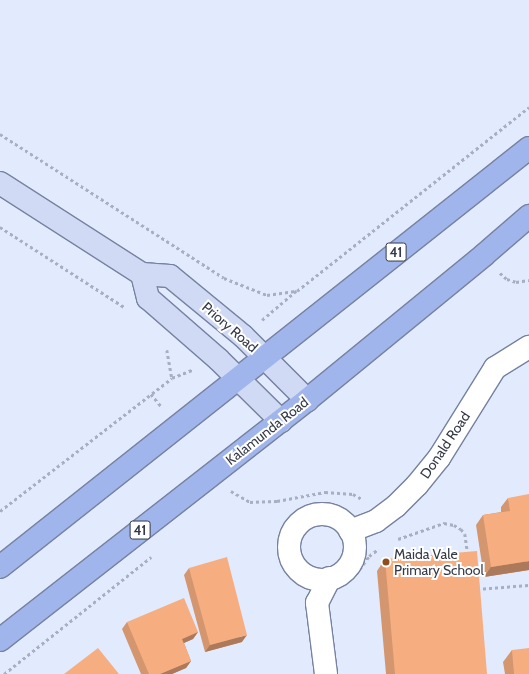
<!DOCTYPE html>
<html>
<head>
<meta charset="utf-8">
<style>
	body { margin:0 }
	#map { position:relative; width:529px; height:674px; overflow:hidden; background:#e2eafe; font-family:Cabin,sans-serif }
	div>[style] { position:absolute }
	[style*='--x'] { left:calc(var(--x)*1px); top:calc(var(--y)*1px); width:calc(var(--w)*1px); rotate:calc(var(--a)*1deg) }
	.path>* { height:2.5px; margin-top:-1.25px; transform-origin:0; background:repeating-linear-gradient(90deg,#a8afc1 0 3px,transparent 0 6px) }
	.roads { filter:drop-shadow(1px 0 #76829f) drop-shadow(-1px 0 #76829f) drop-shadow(0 1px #76829f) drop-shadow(0 -1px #76829f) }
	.street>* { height:22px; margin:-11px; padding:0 11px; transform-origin:11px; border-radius:11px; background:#fff }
	.street>.ring { margin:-11px; padding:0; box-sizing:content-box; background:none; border:22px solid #fff; border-radius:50% }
	.secondary>* { height:22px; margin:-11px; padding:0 11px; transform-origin:11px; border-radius:11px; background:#d0daf5 }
	.primary>* { height:22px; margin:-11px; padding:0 11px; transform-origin:11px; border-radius:11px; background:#a0b5eb }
	.wall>* { inset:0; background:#d4966e }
	.shaded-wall>* { inset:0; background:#ac7a5a }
	.building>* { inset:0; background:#f6ae80 }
	.dots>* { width:11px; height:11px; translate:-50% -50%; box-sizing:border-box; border:2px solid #fff; border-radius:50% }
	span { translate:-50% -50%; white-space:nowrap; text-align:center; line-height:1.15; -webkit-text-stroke:4px #fff; paint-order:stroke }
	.shield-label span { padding:1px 3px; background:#fff; border:1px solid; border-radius:3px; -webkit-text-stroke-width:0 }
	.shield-label { font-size:13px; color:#353a47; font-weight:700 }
	.street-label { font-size:14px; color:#353a47 }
	.poi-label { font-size:14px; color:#353a47 }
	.left { translate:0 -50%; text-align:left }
</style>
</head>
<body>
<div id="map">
	<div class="path">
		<i style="--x:0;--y:134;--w:266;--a:32.7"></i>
		<i style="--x:224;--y:278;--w:46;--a:21.6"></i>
		<i style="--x:267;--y:295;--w:30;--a:-8"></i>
		<i style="--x:297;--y:291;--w:296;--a:-38.4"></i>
		<i style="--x:0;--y:227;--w:148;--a:32.8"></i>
		<i style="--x:500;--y:273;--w:9;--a:41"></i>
		<i style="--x:507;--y:279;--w:9;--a:18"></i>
		<i style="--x:516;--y:282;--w:13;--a:-9"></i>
		<i style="--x:262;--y:320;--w:45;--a:-40.5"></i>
		<i style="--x:167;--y:350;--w:28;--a:80"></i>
		<i style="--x:151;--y:394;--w:17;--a:50"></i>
		<i style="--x:231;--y:491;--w:22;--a:30"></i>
		<i style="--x:250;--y:502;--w:27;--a:-2"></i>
		<i style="--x:277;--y:501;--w:49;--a:-10.6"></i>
		<i style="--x:325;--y:492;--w:28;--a:4"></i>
		<i style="--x:353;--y:494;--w:10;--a:29"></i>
		<i style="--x:0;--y:511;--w:217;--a:-37.7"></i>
		<i style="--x:172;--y:378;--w:22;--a:-22"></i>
		<i style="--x:398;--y:539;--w:49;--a:-19.2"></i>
		<i style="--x:444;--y:523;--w:10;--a:11"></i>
		<i style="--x:454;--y:525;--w:8;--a:30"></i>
		<i style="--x:461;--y:529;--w:6;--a:51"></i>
		<i style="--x:465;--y:534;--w:21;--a:82"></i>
		<i style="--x:356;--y:574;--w:22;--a:-54"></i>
		<i style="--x:369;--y:556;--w:10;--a:-37"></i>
		<i style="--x:477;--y:589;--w:52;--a:-4.4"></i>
		<i style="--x:4;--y:674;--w:188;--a:-38.5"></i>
	</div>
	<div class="roads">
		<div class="street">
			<i class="ring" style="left:289px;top:514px;width:44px;height:44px"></i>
			<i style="--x:350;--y:531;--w:28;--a:-21"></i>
			<i style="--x:376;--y:521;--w:25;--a:-37"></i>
			<i style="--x:396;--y:506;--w:30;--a:-45"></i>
			<i style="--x:417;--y:485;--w:35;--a:-51"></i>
			<i style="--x:439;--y:458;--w:106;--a:-58.1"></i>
			<i style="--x:495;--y:368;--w:40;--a:-32"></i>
			<i style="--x:326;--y:674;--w:72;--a:-97.2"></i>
			<i style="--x:317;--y:603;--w:28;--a:-63"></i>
		</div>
		<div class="secondary">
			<i style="--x:0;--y:183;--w:169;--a:32.7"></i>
			<i style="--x:142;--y:274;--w:28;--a:4"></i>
			<i style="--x:170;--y:276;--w:94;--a:39.4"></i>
			<i style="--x:243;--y:336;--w:91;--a:45"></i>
			<i style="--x:142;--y:274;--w:25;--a:76"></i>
			<i style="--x:148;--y:298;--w:94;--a:41.1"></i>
			<i style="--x:219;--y:360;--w:87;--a:44.5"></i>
		</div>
		<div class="primary">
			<i style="--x:0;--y:567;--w:675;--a:-38.38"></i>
			<i style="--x:0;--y:640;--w:390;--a:-38"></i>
			<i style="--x:307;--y:400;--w:229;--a:-39.3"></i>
			<i style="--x:484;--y:255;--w:60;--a:-40.9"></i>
		</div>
	</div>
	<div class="wall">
		<i style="clip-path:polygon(508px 498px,529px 570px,484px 577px,476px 525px,483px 515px,501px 512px,501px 507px)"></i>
		<i style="clip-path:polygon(385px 559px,487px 674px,386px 674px,377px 571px)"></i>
		<i style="clip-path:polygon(189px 568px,242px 642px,205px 652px,184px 575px)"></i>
		<i style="clip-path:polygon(127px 622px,198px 632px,193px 639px,184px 643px,191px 661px,186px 668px,172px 674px,141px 674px,122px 629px)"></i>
		<i style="clip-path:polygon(512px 650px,529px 674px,505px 674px,503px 662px)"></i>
	</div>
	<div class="shaded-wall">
		<i style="clip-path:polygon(529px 561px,529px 570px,484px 577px,491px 567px)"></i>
		<i style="clip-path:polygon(198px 632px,193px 639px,177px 646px,182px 639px)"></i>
		<i style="clip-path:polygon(247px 635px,242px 642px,205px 652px,210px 645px)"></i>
		<i style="clip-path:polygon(191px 661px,186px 668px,172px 674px,160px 674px)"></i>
	</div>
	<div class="building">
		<i style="clip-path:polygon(529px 494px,529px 561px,491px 567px,483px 515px,510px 511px,508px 498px)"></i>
		<i style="clip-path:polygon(477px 551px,487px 674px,395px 674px,385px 559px)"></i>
		<i style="clip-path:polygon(227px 557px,247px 635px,210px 645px,189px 568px)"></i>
		<i style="clip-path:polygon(184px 598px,198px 632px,182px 639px,191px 661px,160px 674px,149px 674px,127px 622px)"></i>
		<i style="clip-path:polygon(98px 648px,119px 674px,64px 674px)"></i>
		<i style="clip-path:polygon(529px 648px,529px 674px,514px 674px,512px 650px)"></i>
	</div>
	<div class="dots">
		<i style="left:386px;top:562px;background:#8f4d1b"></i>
	</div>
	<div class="shield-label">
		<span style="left:396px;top:252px">41</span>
		<span style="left:140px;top:530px">41</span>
	</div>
	<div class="street-label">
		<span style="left:230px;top:327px;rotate:41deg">Priory Road</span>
		<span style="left:267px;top:431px;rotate:-38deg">Kalamunda Road</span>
		<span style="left:445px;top:445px;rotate:-56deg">Donald Road</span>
	</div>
	<div class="poi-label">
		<span class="left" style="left:394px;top:562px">Maida Vale<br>Primary School</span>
	</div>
</div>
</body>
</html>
